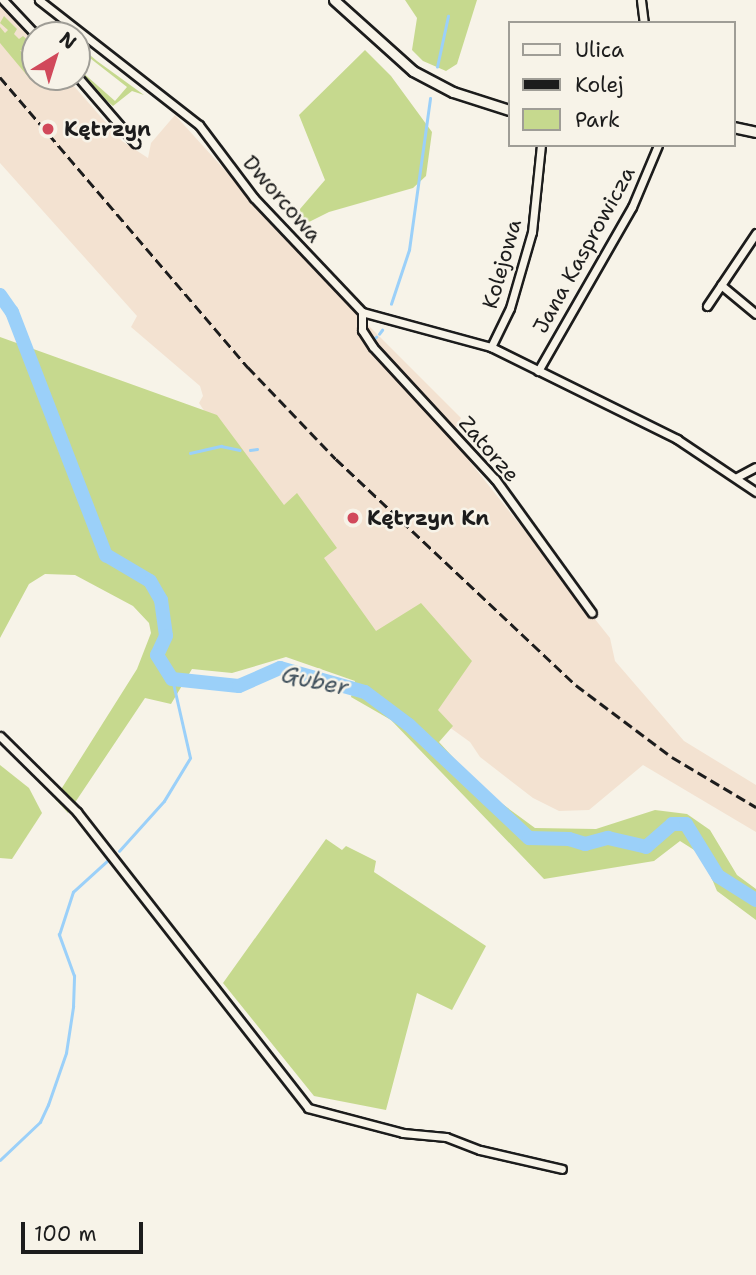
<!DOCTYPE html>
<html>
<head>
<meta charset="utf-8">
<style>
	body { margin:0 }
	#map { position:relative; width:756px; height:1275px; overflow:hidden; background:#f7f3e8; font-family:"Shantell Sans",sans-serif }
	div>[style] { position:absolute }
	[style*='--x'] { left:calc(var(--x)*1px); top:calc(var(--y)*1px); width:calc(var(--w)*1px); rotate:calc(var(--a)*1deg) }
	.built>* { inset:0; background:#f3e2d1 }
	.green>* { inset:0; background:#c6d98e }
	.stream>* { height:2.5px; margin:-1.25px; padding:0 1.25px; transform-origin:1.25px; border-radius:1.25px; background:#9bd0f9 }
	.river>* { height:14px; margin:-7px; padding:0 7px; transform-origin:7px; border-radius:7px; background:#9bd0f9 }
	.roads { filter:drop-shadow(2px 0 #1c1c1c) drop-shadow(-2px 0 #1c1c1c) drop-shadow(0 2px #1c1c1c) drop-shadow(0 -2px #1c1c1c) }
	.minor>* { height:7px; margin:-3.5px; padding:0 3.5px; transform-origin:3.5px; border-radius:3.5px; background:#f7f3e8 }
	.tertiary>* { height:9px; margin:-4.5px; padding:0 4.5px; transform-origin:4.5px; border-radius:4.5px; background:#f7f3e8 }
	.rail>* { height:2.5px; margin-top:-1.25px; transform-origin:0; background:repeating-linear-gradient(90deg,#1c1c1c 0 10px,transparent 0 15px) }
	.dots>* { width:19px; height:19px; translate:-50% -50%; box-sizing:border-box; border:4px solid #f7f3e8; border-radius:50% }
	span { translate:-50% -50%; white-space:nowrap; text-align:center; line-height:1.15; -webkit-text-stroke:5px #f7f3e8; paint-order:stroke }
	.poi-label { font-size:21px; color:#1c1c1c; font-weight:700 }
	.left { translate:0 -50%; text-align:left }
	.street-label { font-size:21px; color:#1c1c1c }
	.water-label { font-size:23px; color:#42525e; font-style:italic }
	.legend { position:absolute; left:508px; top:21px; width:228px; height:126px; box-sizing:border-box; background:#f7f3e8; border:2px solid #9f9d96; margin:0; padding:9px 12px; list-style:none; font-size:21px; color:#1c1c1c }
	.legend li { display:flex; align-items:center; gap:14px; height:35px }
	.legend b { width:35px; border:2px solid #9f9d96 }
	.north { position:absolute; left:21px; top:21px; width:70px; height:70px; box-sizing:border-box; background:#f7f3e8; border:2px solid #9f9d96; border-radius:50%; rotate:38deg; font-size:19px; font-weight:700; line-height:28px; text-align:center; color:#1c1c1c }
	.north::after { content:''; display:block; margin:auto; width:24px; height:32px; background:#d1495b; clip-path:polygon(50% 0,100% 100%,50% 72%,0 100%) }
	.scale { position:absolute; left:21px; top:1222px; width:122px; height:32px; box-sizing:border-box; border:4px solid #1c1c1c; border-top:0; padding-left:9px; font-size:21px; line-height:24px; white-space:nowrap; color:#1c1c1c; -webkit-text-stroke:5px #f7f3e8; paint-order:stroke }
</style>
</head>
<body>
<div id="map">
	<div class="built">
		<i style="clip-path:polygon(0 5px,35px 43px,35px 77px,66px 77px,122px 141px,148px 158px,151px 143px,175px 115px,337px 294px,461px 418px,451px 438px,610px 638px,615px 661px,684px 741px,756px 785px,756px 832px,643px 765px,589px 810px,559px 811px,533px 798px,480px 757px,470px 742px,381px 678px,199px 403px,203px 396px,200px 386px,131px 327px,137px 316px,0 163px)"></i>
	</div>
	<div class="green">
		<i style="clip-path:polygon(405px 0,477px 0,457px 64px,446px 71px,423px 61px,412px 50px,417px 18px)"></i>
		<i style="clip-path:polygon(4px 16px,17px 29px,14px 34px,19px 39px,23px 36px,30px 42px,25px 51px,20px 50px,35px 68px,30px 79px,0 43px,0 27px,5px 33px,8px 30px,0 23px)"></i>
		<i style="clip-path:polygon(77px 44px,97px 61px,144px 95px,132px 91px,113px 106px,92px 88px,85px 80px,81px 71px,115px 101px,127px 87px,86px 55px,79px 61px)"></i>
		<i style="clip-path:polygon(365px 50px,391px 76px,432px 132px,426px 176px,413px 188px,329px 212px,309px 222px,301px 220px,300px 209px,325px 180px,299px 115px)"></i>
		<i style="clip-path:polygon(0 337px,217px 415px,284px 505px,297px 493px,337px 548px,324px 558px,376px 631px,421px 603px,472px 661px,438px 710px,453px 726px,439px 742px,482px 789px,535px 828px,596px 829px,655px 810px,687px 814px,710px 830px,737px 875px,756px 889px,756px 920px,717px 891px,702px 855px,680px 841px,654px 861px,544px 879px,391px 720px,351px 697px,355px 681px,286px 657px,232px 673px,192px 669px,171px 704px,145px 698px,68px 813px,55px 799px,137px 669px,151px 633px,149px 623px,133px 606px,75px 575px,45px 574px,29px 584px,0 638px)"></i>
		<i style="clip-path:polygon(0 765px,29px 788px,42px 813px,12px 859px,0 858px)"></i>
		<i style="clip-path:polygon(326px 839px,342px 850px,346px 846px,376px 861px,374px 872px,486px 946px,452px 1010px,417px 993px,386px 1110px,314px 1096px,223px 983px)"></i>
	</div>
	<div class="stream">
		<i style="--x:437;--y:67;--w:52;--a:-77.8"></i>
		<i style="--x:391;--y:304;--w:57;--a:-71.6"></i>
		<i style="--x:409;--y:250;--w:153;--a:-82.1"></i>
		<i style="--x:379;--y:334;--w:5;--a:-53"></i>
		<i style="--x:374;--y:339;--w:3;--a:-45"></i>
		<i style="--x:250;--y:450;--w:7;--a:-8"></i>
		<i style="--x:190;--y:453;--w:32;--a:-13"></i>
		<i style="--x:221;--y:446;--w:19;--a:12"></i>
		<i style="--x:119;--y:851;--w:67;--a:-48"></i>
		<i style="--x:164;--y:801;--w:50;--a:-58.8"></i>
		<i style="--x:190;--y:758;--w:81;--a:-102.8"></i>
		<i style="--x:0;--y:1160;--w:55;--a:-43.5"></i>
		<i style="--x:40;--y:1122;--w:19;--a:-65"></i>
		<i style="--x:48;--y:1105;--w:55;--a:-70.9"></i>
		<i style="--x:66;--y:1053;--w:47;--a:-81.3"></i>
		<i style="--x:73;--y:1007;--w:31;--a:-88"></i>
		<i style="--x:74;--y:976;--w:44;--a:-110.1"></i>
		<i style="--x:59;--y:935;--w:45;--a:-72"></i>
		<i style="--x:73;--y:892;--w:46;--a:-42.4"></i>
	</div>
	<div class="river">
		<i style="--x:0;--y:295;--w:21;--a:55"></i>
		<i style="--x:12;--y:312;--w:261;--a:68.9"></i>
		<i style="--x:106;--y:555;--w:51;--a:30.6"></i>
		<i style="--x:150;--y:581;--w:22;--a:60"></i>
		<i style="--x:161;--y:600;--w:36;--a:82"></i>
		<i style="--x:166;--y:636;--w:21;--a:115"></i>
		<i style="--x:157;--y:655;--w:28;--a:58"></i>
		<i style="--x:172;--y:679;--w:67;--a:6"></i>
		<i style="--x:239;--y:686;--w:45;--a:-23.7"></i>
		<i style="--x:280;--y:668;--w:88;--a:15.8"></i>
		<i style="--x:365;--y:692;--w:55;--a:36.9"></i>
		<i style="--x:409;--y:725;--w:165;--a:43.3"></i>
		<i style="--x:529;--y:838;--w:40;--a:1.4"></i>
		<i style="--x:569;--y:839;--w:17;--a:17"></i>
		<i style="--x:585;--y:844;--w:24;--a:-15"></i>
		<i style="--x:608;--y:838;--w:39;--a:13"></i>
		<i style="--x:646;--y:847;--w:35;--a:-41"></i>
		<i style="--x:672;--y:824;--w:14;--a:0"></i>
		<i style="--x:686;--y:824;--w:61;--a:58.4"></i>
		<i style="--x:718;--y:876;--w:45;--a:32.3"></i>
	</div>
	<div class="roads">
		<div class="minor">
			<i style="--x:3;--y:0;--w:48;--a:46.7"></i>
			<i style="--x:39;--y:0;--w:203;--a:38"></i>
			<i style="--x:199;--y:125;--w:91;--a:53"></i>
			<i style="--x:254;--y:198;--w:157;--a:46.5"></i>
			<i style="--x:362;--y:312;--w:134;--a:15.2"></i>
			<i style="--x:491;--y:347;--w:208;--a:26.3"></i>
			<i style="--x:677;--y:439;--w:95;--a:33.9"></i>
			<i style="--x:641;--y:0;--w:23;--a:83"></i>
			<i style="--x:65;--y:35;--w:11;--a:-49"></i>
			<i style="--x:77;--y:76;--w:89;--a:49.1"></i>
			<i style="--x:721;--y:285;--w:45;--a:39.6"></i>
			<i style="--x:707;--y:306;--w:88;--a:-56.1"></i>
			<i style="--x:362;--y:312;--w:18;--a:90"></i>
			<i style="--x:362;--y:330;--w:20;--a:57"></i>
			<i style="--x:373;--y:347;--w:180;--a:47.3"></i>
			<i style="--x:495;--y:479;--w:165;--a:54.1"></i>
			<i style="--x:491;--y:347;--w:43;--a:-64"></i>
			<i style="--x:510;--y:308;--w:79;--a:-73.9"></i>
			<i style="--x:532;--y:232;--w:87;--a:-84.1"></i>
			<i style="--x:538;--y:371;--w:189;--a:-60.2"></i>
			<i style="--x:632;--y:207;--w:67;--a:-67.2"></i>
			<i style="--x:737;--y:477;--w:21;--a:-28"></i>
			<i style="--x:0;--y:736;--w:108;--a:44.6"></i>
			<i style="--x:77;--y:812;--w:375;--a:52"></i>
			<i style="--x:308;--y:1108;--w:98;--a:14.7"></i>
			<i style="--x:403;--y:1133;--w:43;--a:5.3"></i>
			<i style="--x:446;--y:1137;--w:36;--a:21"></i>
			<i style="--x:480;--y:1150;--w:84;--a:13"></i>
		</div>
		<div class="tertiary">
			<i style="--x:334;--y:0;--w:106;--a:41.9"></i>
			<i style="--x:413;--y:71;--w:45;--a:27.7"></i>
			<i style="--x:453;--y:92;--w:59;--a:17.8"></i>
			<i style="--x:733;--y:127;--w:24;--a:12"></i>
		</div>
	</div>
	<div class="rail">
		<i style="--x:0;--y:77;--w:382;--a:49.5"></i>
		<i style="--x:248;--y:367;--w:127;--a:46.3"></i>
		<i style="--x:336;--y:459;--w:330;--a:43.3"></i>
		<i style="--x:576;--y:685;--w:120;--a:36.9"></i>
		<i style="--x:672;--y:757;--w:98;--a:30.8"></i>
	</div>
	<div class="dots">
		<i style="left:48px;top:129px;background:#d1495b"></i>
		<i style="left:353px;top:518px;background:#d1495b"></i>
	</div>
	<div class="poi-label">
		<span class="left" style="left:64px;top:129px">Kętrzyn</span>
		<span class="left" style="left:367px;top:518px">Kętrzyn Kn</span>
	</div>
	<div class="street-label">
		<span style="left:282px;top:199px;rotate:49deg">Dworcowa</span>
		<span style="left:584px;top:250px;rotate:-61deg">Jana Kasprowicza</span>
		<span style="left:502px;top:264px;rotate:-74deg">Kolejowa</span>
		<span style="left:489px;top:449px;rotate:49deg">Zatorze</span>
	</div>
	<div class="water-label">
		<span style="left:315px;top:681px;rotate:12deg">Guber</span>
	</div>
	<ul class="legend">
	<li><b style="height:9px;background:#f7f3e8"></b>Ulica</li>
	<li><b style="height:9px;background:#1c1c1c"></b>Kolej</li>
	<li><b style="height:19px;background:#c6d98e"></b>Park</li>
	</ul>
	<div class="north">N</div>
	<div class="scale">100 m</div>
</div>
</body>
</html>
